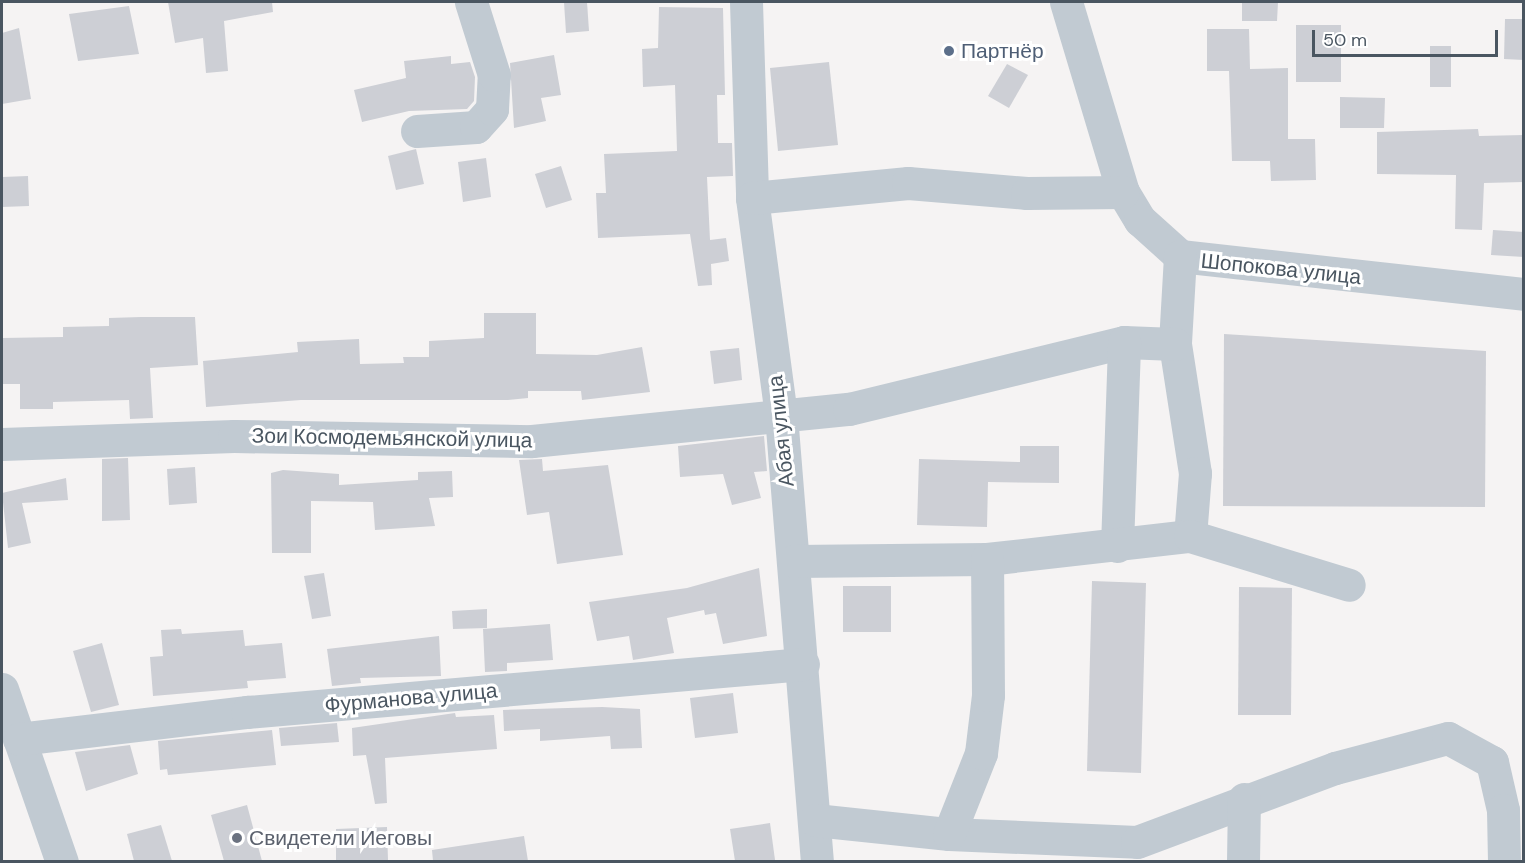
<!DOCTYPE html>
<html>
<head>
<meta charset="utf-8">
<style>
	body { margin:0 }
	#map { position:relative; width:1525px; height:863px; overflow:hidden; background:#f5f3f3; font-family:"DM Sans",sans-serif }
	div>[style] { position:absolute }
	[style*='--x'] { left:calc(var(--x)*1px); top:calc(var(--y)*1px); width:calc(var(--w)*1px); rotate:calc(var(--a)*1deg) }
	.building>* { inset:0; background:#cdcfd5 }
	.minor>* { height:33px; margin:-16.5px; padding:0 16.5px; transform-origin:16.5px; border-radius:16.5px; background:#c1cad2 }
	.dots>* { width:16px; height:16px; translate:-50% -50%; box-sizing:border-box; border:3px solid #fff; border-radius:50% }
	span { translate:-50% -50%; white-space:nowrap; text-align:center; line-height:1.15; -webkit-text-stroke:6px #fff; paint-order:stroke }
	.service-label { font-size:21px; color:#4e5e75 }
	.left { translate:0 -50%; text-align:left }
	.street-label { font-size:21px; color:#4a5661 }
	.worship-label { font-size:21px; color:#5b616d }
	.frame { position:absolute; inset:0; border:3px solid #4a5661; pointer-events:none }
	.scale { position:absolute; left:1312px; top:30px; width:186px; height:27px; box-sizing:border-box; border:3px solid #4a5661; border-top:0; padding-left:8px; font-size:18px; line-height:21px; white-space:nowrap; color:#4a5661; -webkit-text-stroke:4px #fff; paint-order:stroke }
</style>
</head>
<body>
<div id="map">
	<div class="building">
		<i style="clip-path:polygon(168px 2px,272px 2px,273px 12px,224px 21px,228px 71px,206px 73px,203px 38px,175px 43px)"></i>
		<i style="clip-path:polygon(564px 2px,587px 2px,589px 31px,566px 33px)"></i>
		<i style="clip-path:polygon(1242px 2px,1278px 2px,1277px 21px,1242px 21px)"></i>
		<i style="clip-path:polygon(129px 6px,139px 54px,78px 61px,69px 14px)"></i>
		<i style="clip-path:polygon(659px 7px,723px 8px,725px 95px,717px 95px,718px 143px,732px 143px,733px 176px,707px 177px,710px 240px,726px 238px,729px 261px,711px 264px,712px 285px,698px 286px,690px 234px,598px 238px,596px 193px,606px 193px,604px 154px,677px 151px,675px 85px,643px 87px,642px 49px,658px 48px)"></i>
		<i style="clip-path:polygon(1505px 19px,1524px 19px,1524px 60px,1504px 59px)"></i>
		<i style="clip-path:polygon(1296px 25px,1341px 25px,1341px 82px,1296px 82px)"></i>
		<i style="clip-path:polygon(19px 28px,31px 99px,2px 104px,2px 33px)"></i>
		<i style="clip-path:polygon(1207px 29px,1249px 29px,1250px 69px,1288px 68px,1288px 139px,1315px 139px,1316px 180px,1271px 181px,1270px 161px,1232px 161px,1229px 71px,1207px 71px)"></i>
		<i style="clip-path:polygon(1430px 46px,1451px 46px,1451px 87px,1430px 87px)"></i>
		<i style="clip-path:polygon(554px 55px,561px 95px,541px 98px,546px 121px,514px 128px,510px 63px)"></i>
		<i style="clip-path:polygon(451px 56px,451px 64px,470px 62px,475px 77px,474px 101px,467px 109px,409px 111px,362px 122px,354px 90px,406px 78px,404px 61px)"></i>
		<i style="clip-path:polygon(829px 62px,838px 145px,778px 151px,770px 68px)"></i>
		<i style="clip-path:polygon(1007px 64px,1028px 75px,1009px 108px,988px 96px)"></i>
		<i style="clip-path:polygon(1340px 97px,1385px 98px,1384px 128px,1340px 128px)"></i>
		<i style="clip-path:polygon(1478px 129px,1479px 136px,1524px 135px,1524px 182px,1484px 183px,1482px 230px,1455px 229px,1456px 175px,1377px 174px,1377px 132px)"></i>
		<i style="clip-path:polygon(416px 149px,424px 184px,396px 190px,388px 156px)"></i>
		<i style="clip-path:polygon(486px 158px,491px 197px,463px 202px,458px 162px)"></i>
		<i style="clip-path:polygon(561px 166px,572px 200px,546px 208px,535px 174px)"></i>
		<i style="clip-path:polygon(28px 176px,29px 206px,2px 207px,2px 177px)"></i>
		<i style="clip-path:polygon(1493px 230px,1524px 232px,1524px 257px,1491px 255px)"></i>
		<i style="clip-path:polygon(484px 313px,536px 313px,536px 354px,597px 355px,642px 347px,650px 392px,582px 400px,581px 391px,528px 391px,528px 398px,508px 400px,301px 400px,206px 407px,203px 361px,298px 352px,297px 342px,359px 339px,360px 364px,404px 363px,403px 357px,429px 357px,429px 341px,484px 338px)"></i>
		<i style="clip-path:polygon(141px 317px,195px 317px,198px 365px,150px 368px,153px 418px,130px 419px,129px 400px,53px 402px,53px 409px,20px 409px,20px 384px,2px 384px,2px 338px,63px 337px,63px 327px,109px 326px,109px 318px)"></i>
		<i style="clip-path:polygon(1224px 334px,1486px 351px,1485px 507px,1223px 506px)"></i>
		<i style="clip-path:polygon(739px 348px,742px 380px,714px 384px,710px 351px)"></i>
		<i style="clip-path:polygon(764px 436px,767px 471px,754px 472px,761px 498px,732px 505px,723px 474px,680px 477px,678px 446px)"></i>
		<i style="clip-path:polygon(1020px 446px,1059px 446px,1059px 483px,988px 482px,987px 527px,917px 525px,919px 459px,1020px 462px)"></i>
		<i style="clip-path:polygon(128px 458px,130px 520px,102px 521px,102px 459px)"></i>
		<i style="clip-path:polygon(542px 459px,543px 471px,608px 465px,623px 555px,557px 564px,549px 512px,527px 515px,519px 460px)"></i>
		<i style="clip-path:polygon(195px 467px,197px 503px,169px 505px,167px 469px)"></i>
		<i style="clip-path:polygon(283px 470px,339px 474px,339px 485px,418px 480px,418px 472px,452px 471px,453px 497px,429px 498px,435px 526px,375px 530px,373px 502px,311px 501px,311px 553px,272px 553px,271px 473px)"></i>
		<i style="clip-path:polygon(66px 478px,68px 500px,22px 503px,31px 543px,8px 548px,2px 493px)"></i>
		<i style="clip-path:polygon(759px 568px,767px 636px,723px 644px,716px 613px,705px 615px,704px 610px,667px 618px,674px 653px,633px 660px,629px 636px,597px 641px,589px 602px,687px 588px)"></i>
		<i style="clip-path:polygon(324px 573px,331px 616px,312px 619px,304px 576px)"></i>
		<i style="clip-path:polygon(1092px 581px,1146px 583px,1141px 773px,1087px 771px)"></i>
		<i style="clip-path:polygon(843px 586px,891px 586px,891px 632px,843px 632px)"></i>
		<i style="clip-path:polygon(1239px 587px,1292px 588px,1291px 715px,1238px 715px)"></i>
		<i style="clip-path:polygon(487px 609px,487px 628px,453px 629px,452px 611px)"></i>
		<i style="clip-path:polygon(550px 624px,553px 660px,507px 663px,507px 671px,485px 672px,483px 629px)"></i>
		<i style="clip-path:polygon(181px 629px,182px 634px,243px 630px,245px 646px,282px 643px,286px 678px,247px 681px,248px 688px,153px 696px,150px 657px,163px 656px,161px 630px)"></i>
		<i style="clip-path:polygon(439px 636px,441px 676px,360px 678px,361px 683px,332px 686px,327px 649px)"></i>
		<i style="clip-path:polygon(102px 643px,119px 705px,91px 712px,73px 651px)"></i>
		<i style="clip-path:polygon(733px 693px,738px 733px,695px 738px,690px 698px)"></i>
		<i style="clip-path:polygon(602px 707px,640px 709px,642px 748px,611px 749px,610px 736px,540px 741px,540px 729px,504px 731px,503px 710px)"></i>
		<i style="clip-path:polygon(455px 713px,456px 717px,494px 715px,497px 749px,385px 758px,387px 803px,375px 804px,366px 755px,353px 756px,352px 728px)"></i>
		<i style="clip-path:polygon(337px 723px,339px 742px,281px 746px,279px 728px)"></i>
		<i style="clip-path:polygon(272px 730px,276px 765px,168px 775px,167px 769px,160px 770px,158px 741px)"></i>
		<i style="clip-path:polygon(130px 745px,138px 774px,86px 791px,75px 752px)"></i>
		<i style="clip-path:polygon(247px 805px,262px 861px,224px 861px,211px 815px)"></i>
		<i style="clip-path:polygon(770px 823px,775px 860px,735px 861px,730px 829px)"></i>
		<i style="clip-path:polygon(161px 825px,172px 861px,134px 861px,127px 834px)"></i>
		<i style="clip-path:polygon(387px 827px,388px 861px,336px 861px,336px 829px)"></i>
		<i style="clip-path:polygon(524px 836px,528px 861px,433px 861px,432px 850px)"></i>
	</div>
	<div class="minor">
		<i style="--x:746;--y:2;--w:196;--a:88.2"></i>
		<i style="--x:752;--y:198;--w:219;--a:82.4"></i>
		<i style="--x:781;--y:415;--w:448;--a:85.4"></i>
		<i style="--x:1066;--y:2;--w:198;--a:73.3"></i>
		<i style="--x:1123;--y:192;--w:33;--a:59"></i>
		<i style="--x:1140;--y:220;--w:54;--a:42"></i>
		<i style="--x:1180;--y:256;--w:346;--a:6.3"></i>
		<i style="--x:417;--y:131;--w:59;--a:-3.9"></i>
		<i style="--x:476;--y:127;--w:24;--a:-48"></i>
		<i style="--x:492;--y:109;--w:34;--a:-87"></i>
		<i style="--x:494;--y:75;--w:77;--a:-107.5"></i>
		<i style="--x:752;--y:198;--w:157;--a:-5.5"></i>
		<i style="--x:908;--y:183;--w:119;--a:4.8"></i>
		<i style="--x:1027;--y:193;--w:96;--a:-0.6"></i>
		<i style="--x:1180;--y:256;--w:88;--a:93.3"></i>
		<i style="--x:1175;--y:344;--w:131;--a:81.2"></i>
		<i style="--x:1195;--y:473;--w:63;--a:94.5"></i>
		<i style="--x:2;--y:444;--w:232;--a:-2"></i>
		<i style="--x:234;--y:436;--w:298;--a:1"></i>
		<i style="--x:532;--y:441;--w:319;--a:-5.8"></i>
		<i style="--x:849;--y:409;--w:283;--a:-13.7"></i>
		<i style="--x:1124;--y:342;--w:51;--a:2.2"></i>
		<i style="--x:1117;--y:546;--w:204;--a:-88"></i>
		<i style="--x:794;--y:561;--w:193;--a:-0.6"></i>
		<i style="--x:987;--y:559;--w:204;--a:-6.5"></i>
		<i style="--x:1190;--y:536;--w:166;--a:17.1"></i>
		<i style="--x:2;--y:689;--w:183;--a:70.9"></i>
		<i style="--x:19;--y:739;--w:230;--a:-6.8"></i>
		<i style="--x:247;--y:712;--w:558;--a:-4.93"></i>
		<i style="--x:815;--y:820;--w:135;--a:6"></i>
		<i style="--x:949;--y:834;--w:188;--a:2.4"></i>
		<i style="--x:1137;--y:842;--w:211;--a:-20.5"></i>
		<i style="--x:1335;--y:768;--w:117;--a:-14.9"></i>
		<i style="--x:1448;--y:738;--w:50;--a:28.6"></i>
		<i style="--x:1492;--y:762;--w:49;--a:77.1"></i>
		<i style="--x:1503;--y:810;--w:52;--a:88.9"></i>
		<i style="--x:949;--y:834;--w:87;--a:-68.4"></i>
		<i style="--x:981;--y:753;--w:58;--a:-83.1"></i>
		<i style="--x:988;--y:695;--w:136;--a:-90.4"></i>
		<i style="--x:1243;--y:862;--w:63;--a:-89.1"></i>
	</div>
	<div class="dots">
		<i style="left:949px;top:51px;background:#5c6f8a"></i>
		<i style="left:237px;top:838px;background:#6b7280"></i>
	</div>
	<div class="service-label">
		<span class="left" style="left:961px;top:51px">Партнёр</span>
	</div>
	<div class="street-label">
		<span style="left:1281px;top:269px;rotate:6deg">Шопокова улица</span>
		<span style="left:781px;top:431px;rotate:-96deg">Абая улица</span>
		<span style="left:392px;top:438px;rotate:1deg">Зои Космодемьянской улица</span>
		<span style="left:411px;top:698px;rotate:-5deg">Фурманова улица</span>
	</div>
	<div class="worship-label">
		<span class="left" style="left:249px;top:838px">Свидетели Иеговы</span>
	</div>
	<div class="frame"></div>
	<div class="scale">50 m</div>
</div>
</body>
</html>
